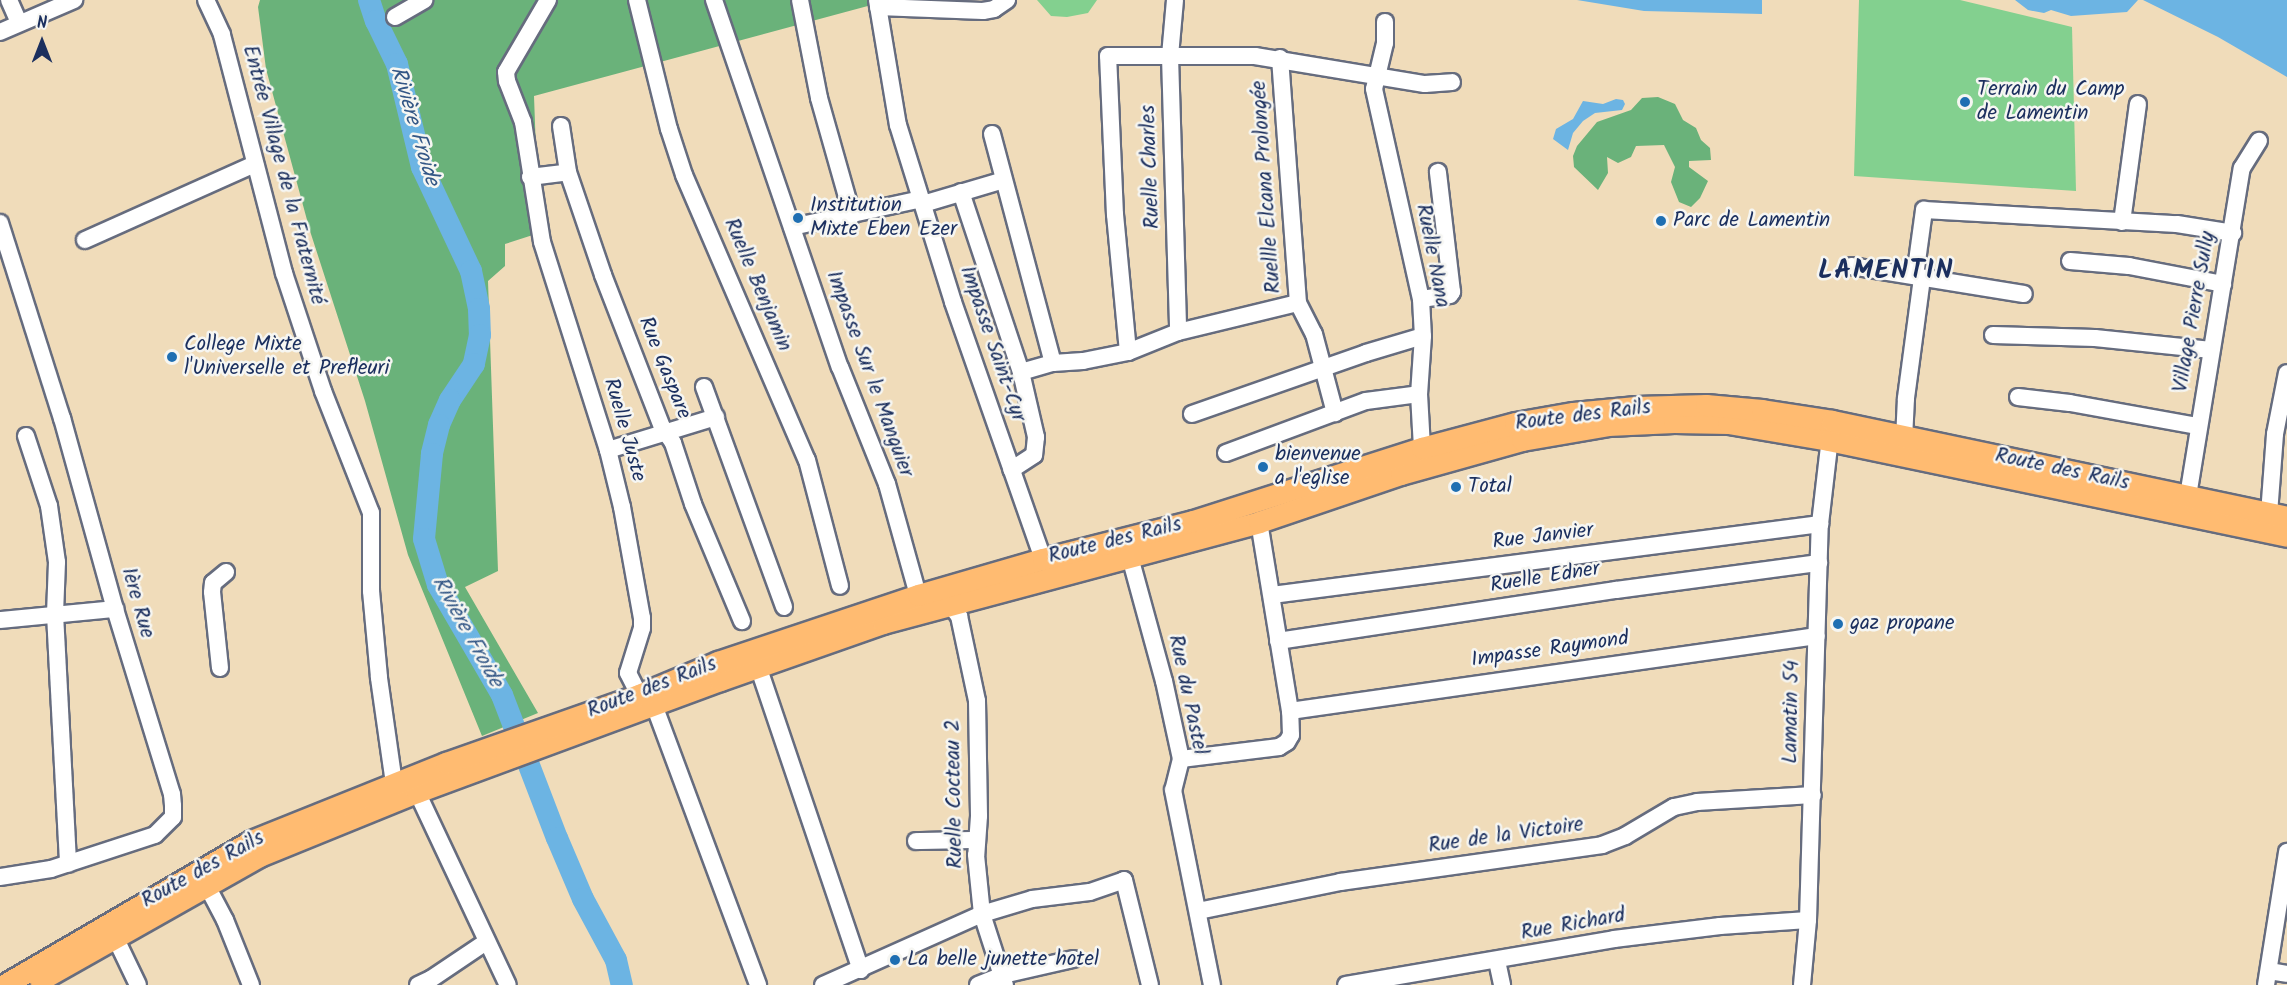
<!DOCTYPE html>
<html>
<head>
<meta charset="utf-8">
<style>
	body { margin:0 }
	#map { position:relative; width:2287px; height:985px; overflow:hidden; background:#f0dcba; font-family:Kalam,sans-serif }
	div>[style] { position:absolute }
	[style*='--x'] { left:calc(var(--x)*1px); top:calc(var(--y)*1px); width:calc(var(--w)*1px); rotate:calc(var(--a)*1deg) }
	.green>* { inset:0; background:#83d08f }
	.forest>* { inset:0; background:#6ab27a }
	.water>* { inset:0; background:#6cb4e3 }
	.river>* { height:22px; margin:-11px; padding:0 11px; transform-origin:11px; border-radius:11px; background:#6cb4e3 }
	.roads { filter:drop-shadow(2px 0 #666c7e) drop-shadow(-2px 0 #666c7e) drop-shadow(0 2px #666c7e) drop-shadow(0 -2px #666c7e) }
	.minor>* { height:16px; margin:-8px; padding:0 8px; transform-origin:8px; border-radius:8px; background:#fff }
	.major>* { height:21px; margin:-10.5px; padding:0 10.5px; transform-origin:10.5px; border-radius:10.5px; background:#ffbb71 }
	.dots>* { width:16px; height:16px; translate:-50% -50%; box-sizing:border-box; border:3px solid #f6f6f2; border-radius:50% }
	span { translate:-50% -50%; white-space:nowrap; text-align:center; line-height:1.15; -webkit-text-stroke:5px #f6f6f2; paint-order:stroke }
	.poi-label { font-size:21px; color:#1b2f5e }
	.left { translate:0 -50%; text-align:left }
	.street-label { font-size:21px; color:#1b2f5e }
	.water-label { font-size:22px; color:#335786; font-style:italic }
	.district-label { font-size:27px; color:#1b2f5e; font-weight:700; letter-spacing:1.5px }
	.north { position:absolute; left:12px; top:12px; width:60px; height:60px; -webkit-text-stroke:4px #f6f6f2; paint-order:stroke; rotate:0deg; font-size:16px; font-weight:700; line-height:24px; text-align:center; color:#1b2f5e }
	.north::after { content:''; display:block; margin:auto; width:21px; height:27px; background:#1b2f5e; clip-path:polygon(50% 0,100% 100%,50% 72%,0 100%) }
</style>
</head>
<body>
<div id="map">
	<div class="green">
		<i style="clip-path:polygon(1037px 0,1097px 0,1088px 13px,1067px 17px,1051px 16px)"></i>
		<i style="clip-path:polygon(1859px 0,1960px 0,2072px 27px,2076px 191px,1854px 176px)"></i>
	</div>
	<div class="forest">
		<i style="clip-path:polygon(260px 0,890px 0,534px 96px,539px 233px,505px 244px,505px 266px,488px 281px,498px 571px,465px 587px,538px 713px,482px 736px,408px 555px,365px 401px,310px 231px,266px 69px,258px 7px)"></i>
		<i style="clip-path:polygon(1658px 97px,1675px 104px,1683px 120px,1696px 128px,1701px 140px,1710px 148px,1711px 160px,1689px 161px,1689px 167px,1708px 181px,1700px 198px,1691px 207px,1679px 202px,1671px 182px,1675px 167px,1664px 145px,1636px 146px,1631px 157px,1618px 163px,1607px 157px,1608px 173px,1598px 190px,1574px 167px,1573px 156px,1577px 146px,1597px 122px,1631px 110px,1642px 98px)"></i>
	</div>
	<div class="water">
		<i style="clip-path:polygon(1577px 0,1762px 0,1762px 14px,1644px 11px)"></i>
		<i style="clip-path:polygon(2015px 0,2138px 0,2127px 12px,2071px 16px,2051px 10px,2044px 13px,2028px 10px)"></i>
		<i style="clip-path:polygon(2143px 0,2287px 0,2287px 77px,2218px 37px)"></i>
		<i style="clip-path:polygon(1616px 99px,1623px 100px,1625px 104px,1622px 110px,1595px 113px,1583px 121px,1573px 133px,1568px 150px,1553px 139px,1556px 129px,1573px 119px,1583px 101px,1603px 104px)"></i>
	</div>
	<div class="river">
		<i style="--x:369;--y:0;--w:22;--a:72"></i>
		<i style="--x:376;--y:21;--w:48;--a:64"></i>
		<i style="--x:397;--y:64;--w:106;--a:76.4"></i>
		<i style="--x:422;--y:167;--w:115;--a:64.8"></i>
		<i style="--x:471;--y:271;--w:39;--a:78"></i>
		<i style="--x:479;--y:309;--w:26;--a:88"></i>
		<i style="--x:480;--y:335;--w:30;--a:102"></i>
		<i style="--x:474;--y:364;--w:43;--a:123.7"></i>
		<i style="--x:450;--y:400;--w:27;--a:114"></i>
		<i style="--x:439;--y:425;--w:30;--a:104"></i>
		<i style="--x:432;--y:454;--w:85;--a:95.4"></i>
		<i style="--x:424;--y:539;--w:48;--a:73.1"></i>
		<i style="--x:438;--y:585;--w:127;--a:59.8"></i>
		<i style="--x:502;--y:695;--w:153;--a:69"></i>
		<i style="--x:557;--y:838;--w:66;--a:66.9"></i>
		<i style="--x:583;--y:899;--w:69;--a:61.6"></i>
		<i style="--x:616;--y:960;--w:26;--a:77"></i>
	</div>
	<div class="roads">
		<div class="minor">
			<i style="--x:9;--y:0;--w:24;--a:66"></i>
			<i style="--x:206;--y:0;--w:38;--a:65"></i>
			<i style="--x:222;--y:35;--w:246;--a:75.4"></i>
			<i style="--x:284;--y:273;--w:124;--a:71.7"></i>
			<i style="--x:323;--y:391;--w:131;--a:68.5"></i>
			<i style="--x:371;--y:513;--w:78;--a:90"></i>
			<i style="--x:371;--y:591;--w:87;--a:84.7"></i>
			<i style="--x:379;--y:678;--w:106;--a:81.9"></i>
			<i style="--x:548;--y:0;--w:83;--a:120.3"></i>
			<i style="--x:506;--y:72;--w:9;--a:84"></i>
			<i style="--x:507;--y:81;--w:44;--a:68.7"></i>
			<i style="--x:523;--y:122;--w:121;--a:81"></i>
			<i style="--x:542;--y:242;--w:218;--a:72.4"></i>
			<i style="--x:608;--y:450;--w:59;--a:76.2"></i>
			<i style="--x:622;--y:507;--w:113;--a:79.8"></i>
			<i style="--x:642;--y:618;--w:10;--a:90"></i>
			<i style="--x:642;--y:628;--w:47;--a:107.3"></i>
			<i style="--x:628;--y:673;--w:25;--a:63"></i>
			<i style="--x:637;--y:0;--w:133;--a:76.1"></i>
			<i style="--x:669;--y:129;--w:48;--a:71.9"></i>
			<i style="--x:684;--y:175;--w:310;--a:66.7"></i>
			<i style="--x:807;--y:460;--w:130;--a:75.3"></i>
			<i style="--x:714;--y:0;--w:388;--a:71.1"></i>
			<i style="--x:840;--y:367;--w:126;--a:68.1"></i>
			<i style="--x:887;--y:484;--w:115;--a:74.4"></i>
			<i style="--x:800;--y:0;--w:100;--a:79"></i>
			<i style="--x:819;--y:98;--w:122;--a:74.2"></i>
			<i style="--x:877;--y:0;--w:127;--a:80.5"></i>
			<i style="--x:898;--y:125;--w:77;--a:72.7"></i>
			<i style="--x:1175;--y:0;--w:56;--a:95.1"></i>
			<i style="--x:1170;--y:56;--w:276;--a:88.3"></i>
			<i style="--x:878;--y:7;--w:105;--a:2.2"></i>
			<i style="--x:983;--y:11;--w:11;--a:-10"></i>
			<i style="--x:994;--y:9;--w:16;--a:-35"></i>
			<i style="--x:395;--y:17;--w:34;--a:-30"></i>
			<i style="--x:1385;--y:22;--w:21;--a:90"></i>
			<i style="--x:1385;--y:43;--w:47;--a:103.4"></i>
			<i style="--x:1374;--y:89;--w:215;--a:77.4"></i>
			<i style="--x:1421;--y:299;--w:37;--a:87"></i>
			<i style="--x:1423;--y:336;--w:58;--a:93.9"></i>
			<i style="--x:1419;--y:394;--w:54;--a:86.8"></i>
			<i style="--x:0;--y:32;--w:81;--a:-23.4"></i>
			<i style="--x:1280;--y:58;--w:246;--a:85.8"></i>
			<i style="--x:1298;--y:303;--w:35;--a:63"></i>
			<i style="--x:1314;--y:334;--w:82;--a:75.1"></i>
			<i style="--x:561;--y:126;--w:47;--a:81.3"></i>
			<i style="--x:568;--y:172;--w:109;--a:71.2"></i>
			<i style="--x:603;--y:275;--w:163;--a:68.8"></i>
			<i style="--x:662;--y:427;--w:19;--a:55"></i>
			<i style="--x:673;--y:443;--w:64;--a:71.8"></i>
			<i style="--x:693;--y:504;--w:127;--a:67.3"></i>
			<i style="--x:992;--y:134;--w:237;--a:75.1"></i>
			<i style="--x:530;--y:177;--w:38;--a:-7"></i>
			<i style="--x:961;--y:192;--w:190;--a:71.6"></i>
			<i style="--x:1021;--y:372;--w:67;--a:77"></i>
			<i style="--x:1036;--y:437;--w:18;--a:96"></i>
			<i style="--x:1034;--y:455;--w:27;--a:147"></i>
			<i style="--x:923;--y:204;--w:84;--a:-16.5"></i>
			<i style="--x:2122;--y:222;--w:119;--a:-82.3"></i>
			<i style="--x:0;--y:223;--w:205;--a:72.4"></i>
			<i style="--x:62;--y:418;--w:198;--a:74.5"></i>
			<i style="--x:115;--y:609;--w:194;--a:72.9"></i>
			<i style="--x:172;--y:794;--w:12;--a:85"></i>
			<i style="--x:173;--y:806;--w:11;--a:90"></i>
			<i style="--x:173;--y:817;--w:25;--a:135"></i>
			<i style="--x:155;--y:835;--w:109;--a:161.9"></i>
			<i style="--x:51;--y:869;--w:52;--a:171.1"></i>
			<i style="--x:792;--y:227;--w:132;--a:-12.2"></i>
			<i style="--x:921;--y:199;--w:108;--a:72.7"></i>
			<i style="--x:953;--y:302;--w:272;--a:70.7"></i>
			<i style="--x:85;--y:240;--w:186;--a:-24.1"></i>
			<i style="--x:2070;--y:261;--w:59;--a:4.8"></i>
			<i style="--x:2129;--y:266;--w:96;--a:10.8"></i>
			<i style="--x:1851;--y:266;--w:175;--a:9.2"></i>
			<i style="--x:1915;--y:276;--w:67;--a:-82.2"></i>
			<i style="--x:1924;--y:210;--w:253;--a:3.2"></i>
			<i style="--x:2177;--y:224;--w:57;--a:9.1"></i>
			<i style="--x:1421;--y:299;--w:29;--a:-8"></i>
			<i style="--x:1450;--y:295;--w:4;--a:-56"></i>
			<i style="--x:1452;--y:292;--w:121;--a:-96.7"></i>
			<i style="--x:1993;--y:335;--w:102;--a:1.7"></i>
			<i style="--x:2095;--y:338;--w:117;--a:5.9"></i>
			<i style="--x:1128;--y:352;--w:138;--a:-95.4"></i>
			<i style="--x:1115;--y:215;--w:159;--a:-92.5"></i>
			<i style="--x:1108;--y:56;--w:147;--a:0"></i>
			<i style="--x:1255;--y:56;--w:172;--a:9.4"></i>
			<i style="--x:1425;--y:84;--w:27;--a:-4"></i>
			<i style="--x:1021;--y:372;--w:33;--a:-16"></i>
			<i style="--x:1053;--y:363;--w:30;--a:-4"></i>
			<i style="--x:1083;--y:361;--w:46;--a:-11.3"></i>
			<i style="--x:1128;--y:352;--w:54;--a:-21.8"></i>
			<i style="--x:1178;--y:332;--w:123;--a:-13.6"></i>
			<i style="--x:704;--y:387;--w:234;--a:70"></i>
			<i style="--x:2018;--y:397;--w:52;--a:6.6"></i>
			<i style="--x:2070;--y:403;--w:130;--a:10.2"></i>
			<i style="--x:1192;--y:414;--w:184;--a:-19.3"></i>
			<i style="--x:1366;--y:353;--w:59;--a:-16.6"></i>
			<i style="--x:26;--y:436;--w:74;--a:71.8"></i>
			<i style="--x:49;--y:506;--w:57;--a:81.9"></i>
			<i style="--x:57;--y:562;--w:52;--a:92.2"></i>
			<i style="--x:55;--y:614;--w:250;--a:87"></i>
			<i style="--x:1904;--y:439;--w:41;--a:-87.2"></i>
			<i style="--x:1906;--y:398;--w:121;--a:-82.4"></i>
			<i style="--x:608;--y:450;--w:113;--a:-17"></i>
			<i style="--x:1226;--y:453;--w:149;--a:-20.4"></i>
			<i style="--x:1366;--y:401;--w:53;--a:-7.5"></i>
			<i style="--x:2188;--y:496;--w:332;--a:-80.7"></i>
			<i style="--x:2242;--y:168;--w:32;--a:-58"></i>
			<i style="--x:2269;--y:514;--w:80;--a:-85.7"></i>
			<i style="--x:2275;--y:434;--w:62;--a:-78.9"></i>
			<i style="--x:1130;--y:557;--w:129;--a:74.7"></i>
			<i style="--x:1164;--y:681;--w:80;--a:77.7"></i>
			<i style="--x:1181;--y:759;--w:32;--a:104"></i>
			<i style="--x:1173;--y:790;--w:199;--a:78.7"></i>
			<i style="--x:1272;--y:595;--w:553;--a:-7.38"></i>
			<i style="--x:949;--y:604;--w:16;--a:50"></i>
			<i style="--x:959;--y:616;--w:87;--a:78"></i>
			<i style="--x:977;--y:701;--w:115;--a:89"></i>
			<i style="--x:979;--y:816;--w:39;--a:94"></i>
			<i style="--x:976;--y:855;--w:59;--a:84.2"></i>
			<i style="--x:982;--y:914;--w:75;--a:72.1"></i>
			<i style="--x:0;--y:620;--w:116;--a:-5.5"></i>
			<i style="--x:1278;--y:641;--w:342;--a:-8.6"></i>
			<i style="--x:1616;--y:590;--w:205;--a:-7.6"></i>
			<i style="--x:758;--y:666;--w:321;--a:71.3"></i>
			<i style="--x:220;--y:668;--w:76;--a:-96"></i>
			<i style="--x:212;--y:592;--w:9;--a:-84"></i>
			<i style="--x:213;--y:583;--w:17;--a:-40"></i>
			<i style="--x:654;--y:705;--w:299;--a:69.6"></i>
			<i style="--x:1290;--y:711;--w:532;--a:-8.1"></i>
			<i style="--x:1181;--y:759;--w:99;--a:-7"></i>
			<i style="--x:1279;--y:747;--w:9;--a:-32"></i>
			<i style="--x:1287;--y:742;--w:8;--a:-60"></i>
			<i style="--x:1291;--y:735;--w:24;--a:-92"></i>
			<i style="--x:1290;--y:711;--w:192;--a:-99.3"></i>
			<i style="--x:417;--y:792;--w:213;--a:64.8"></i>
			<i style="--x:916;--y:841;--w:60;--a:-1"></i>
			<i style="--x:206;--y:884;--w:41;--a:62.2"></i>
			<i style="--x:225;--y:920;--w:70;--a:68.2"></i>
			<i style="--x:1198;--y:911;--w:145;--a:-11.5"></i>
			<i style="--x:1340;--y:882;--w:265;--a:-8"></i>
			<i style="--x:1602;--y:845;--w:25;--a:-21"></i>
			<i style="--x:1625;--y:836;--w:57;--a:-30.6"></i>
			<i style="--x:1674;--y:807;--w:24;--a:-12"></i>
			<i style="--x:1697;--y:802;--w:116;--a:-3.5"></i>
			<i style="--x:115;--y:937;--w:53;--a:64.4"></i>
			<i style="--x:1497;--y:961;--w:25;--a:78"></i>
			<i style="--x:2269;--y:971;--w:18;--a:9"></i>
			<i style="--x:418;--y:985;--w:14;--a:-25"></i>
			<i style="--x:431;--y:979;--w:66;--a:-33.9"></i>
			<i style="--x:823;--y:985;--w:174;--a:-24.1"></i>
			<i style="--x:982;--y:914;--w:52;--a:-16.7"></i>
			<i style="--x:1032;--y:899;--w:58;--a:-6.9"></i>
			<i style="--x:1090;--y:892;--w:36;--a:-19"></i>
			<i style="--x:1124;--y:880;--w:108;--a:76.1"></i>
			<i style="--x:978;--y:985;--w:27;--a:-22"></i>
			<i style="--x:1003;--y:975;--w:72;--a:-12.9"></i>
			<i style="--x:1346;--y:985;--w:272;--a:-9.7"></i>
			<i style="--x:1614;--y:939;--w:107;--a:-7"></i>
			<i style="--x:1720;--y:926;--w:88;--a:-3.9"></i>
			<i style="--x:1802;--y:985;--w:65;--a:-84.7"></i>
			<i style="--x:1808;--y:920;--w:396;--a:-88.3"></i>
			<i style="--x:1820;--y:524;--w:96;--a:-83.4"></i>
			<i style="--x:2266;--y:985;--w:135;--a:-81"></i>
		</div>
		<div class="major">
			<i style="--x:40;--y:980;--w:252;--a:-29.5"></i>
			<i style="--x:259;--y:856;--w:170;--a:-22.1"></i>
			<i style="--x:417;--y:792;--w:323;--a:-20.3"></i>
			<i style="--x:720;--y:680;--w:173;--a:-19.3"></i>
			<i style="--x:883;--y:623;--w:389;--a:-15"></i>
			<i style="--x:1259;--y:522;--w:150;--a:-18.7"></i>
			<i style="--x:1401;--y:474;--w:126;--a:-15.7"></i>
			<i style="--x:1522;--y:440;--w:87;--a:-9.9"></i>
			<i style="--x:1608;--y:425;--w:66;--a:-2.6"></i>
			<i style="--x:1674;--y:422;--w:54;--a:1.1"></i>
			<i style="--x:1728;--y:423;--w:102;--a:9.6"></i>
			<i style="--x:1829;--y:440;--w:468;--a:11.8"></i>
			<i style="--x:4;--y:985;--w:286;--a:-30.2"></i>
			<i style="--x:251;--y:841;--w:210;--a:-21.8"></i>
			<i style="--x:446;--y:763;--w:205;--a:-19.4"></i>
			<i style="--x:639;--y:695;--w:86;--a:-22.7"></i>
			<i style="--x:718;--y:662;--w:211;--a:-18.5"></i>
			<i style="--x:918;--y:595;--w:130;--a:-16.1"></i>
			<i style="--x:1043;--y:559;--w:155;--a:-14.2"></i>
			<i style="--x:1193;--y:521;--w:240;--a:-17.7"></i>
			<i style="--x:1422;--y:448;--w:96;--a:-15"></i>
			<i style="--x:1515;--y:423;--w:59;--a:-9.8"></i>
			<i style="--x:1573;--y:413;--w:63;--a:-5.4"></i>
			<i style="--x:1636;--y:407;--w:70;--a:-1.6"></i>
			<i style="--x:1706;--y:405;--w:56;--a:5.1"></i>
			<i style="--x:1762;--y:410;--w:71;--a:8.9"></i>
			<i style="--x:1832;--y:421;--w:465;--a:11.9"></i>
		</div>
	</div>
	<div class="dots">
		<i style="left:1965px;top:102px;background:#1f6fb2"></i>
		<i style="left:798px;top:218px;background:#1f6fb2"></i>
		<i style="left:1661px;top:221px;background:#1f6fb2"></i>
		<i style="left:172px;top:357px;background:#1f6fb2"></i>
		<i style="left:1263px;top:467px;background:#1f6fb2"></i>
		<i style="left:1456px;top:487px;background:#1f6fb2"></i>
		<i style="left:1838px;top:624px;background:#1f6fb2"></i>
		<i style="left:895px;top:960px;background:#1f6fb2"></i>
	</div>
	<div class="poi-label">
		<span class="left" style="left:1977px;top:102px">Terrain du Camp<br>de Lamentin</span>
		<span class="left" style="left:810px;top:218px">Institution<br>Mixte Eben Ezer</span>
		<span class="left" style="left:1673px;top:221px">Parc de Lamentin</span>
		<span class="left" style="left:184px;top:357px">College Mixte<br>l'Universelle et Prefleuri</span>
		<span class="left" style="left:1275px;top:467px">bienvenue<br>a l'eglise</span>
		<span class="left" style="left:1468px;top:487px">Total</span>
		<span class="left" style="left:1850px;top:624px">gaz propane</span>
		<span class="left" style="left:907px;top:960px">La belle junette hotel</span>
	</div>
	<div class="street-label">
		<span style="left:1151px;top:167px;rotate:-92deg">Ruelle Charles</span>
		<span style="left:283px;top:175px;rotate:75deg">Entrée Village de la Fraternité</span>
		<span style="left:1267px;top:187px;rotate:-94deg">Ruellle Elcana Prolongée</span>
		<span style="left:1432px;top:256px;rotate:79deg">Ruelle Nana</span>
		<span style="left:757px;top:285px;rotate:67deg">Ruelle Benjamin</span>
		<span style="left:2195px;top:312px;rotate:-80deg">Village Pierre Sully</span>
		<span style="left:992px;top:344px;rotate:71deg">Impasse Saint-Cyr</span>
		<span style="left:664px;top:368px;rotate:68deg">Rue Gaspare</span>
		<span style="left:869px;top:374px;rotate:70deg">Impasse Sur le Manguier</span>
		<span style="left:1583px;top:416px;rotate:-7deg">Route des Rails</span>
		<span style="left:624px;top:430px;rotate:74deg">Ruelle Juste</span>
		<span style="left:2062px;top:470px;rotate:12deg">Route des Rails</span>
		<span style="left:1543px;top:537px;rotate:-7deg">Rue Janvier</span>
		<span style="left:1115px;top:541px;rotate:-14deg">Route des Rails</span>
		<span style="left:1545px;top:578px;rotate:-9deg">Ruelle Edner</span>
		<span style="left:137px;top:603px;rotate:74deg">1ère Rue</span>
		<span style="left:1550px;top:650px;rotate:-8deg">Impasse Raymond</span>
		<span style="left:652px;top:688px;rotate:-21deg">Route des Rails</span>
		<span style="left:1187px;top:695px;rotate:78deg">Rue du Pastel</span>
		<span style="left:1792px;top:712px;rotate:-89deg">Lamatin 54</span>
		<span style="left:955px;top:794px;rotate:-91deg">Ruelle Cocteau 2</span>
		<span style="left:1506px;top:836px;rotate:-8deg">Rue de la Victoire</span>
		<span style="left:203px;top:870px;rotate:-29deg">Route des Rails</span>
		<span style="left:1573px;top:925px;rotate:-10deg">Rue Richard</span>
	</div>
	<div class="water-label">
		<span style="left:414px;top:126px;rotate:73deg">Rivière Froide</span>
		<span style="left:467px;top:632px;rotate:61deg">Rivière Froide</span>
	</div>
	<div class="district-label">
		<span style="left:1886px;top:271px">LAMENTIN</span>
	</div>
	<div class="north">N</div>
</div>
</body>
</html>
